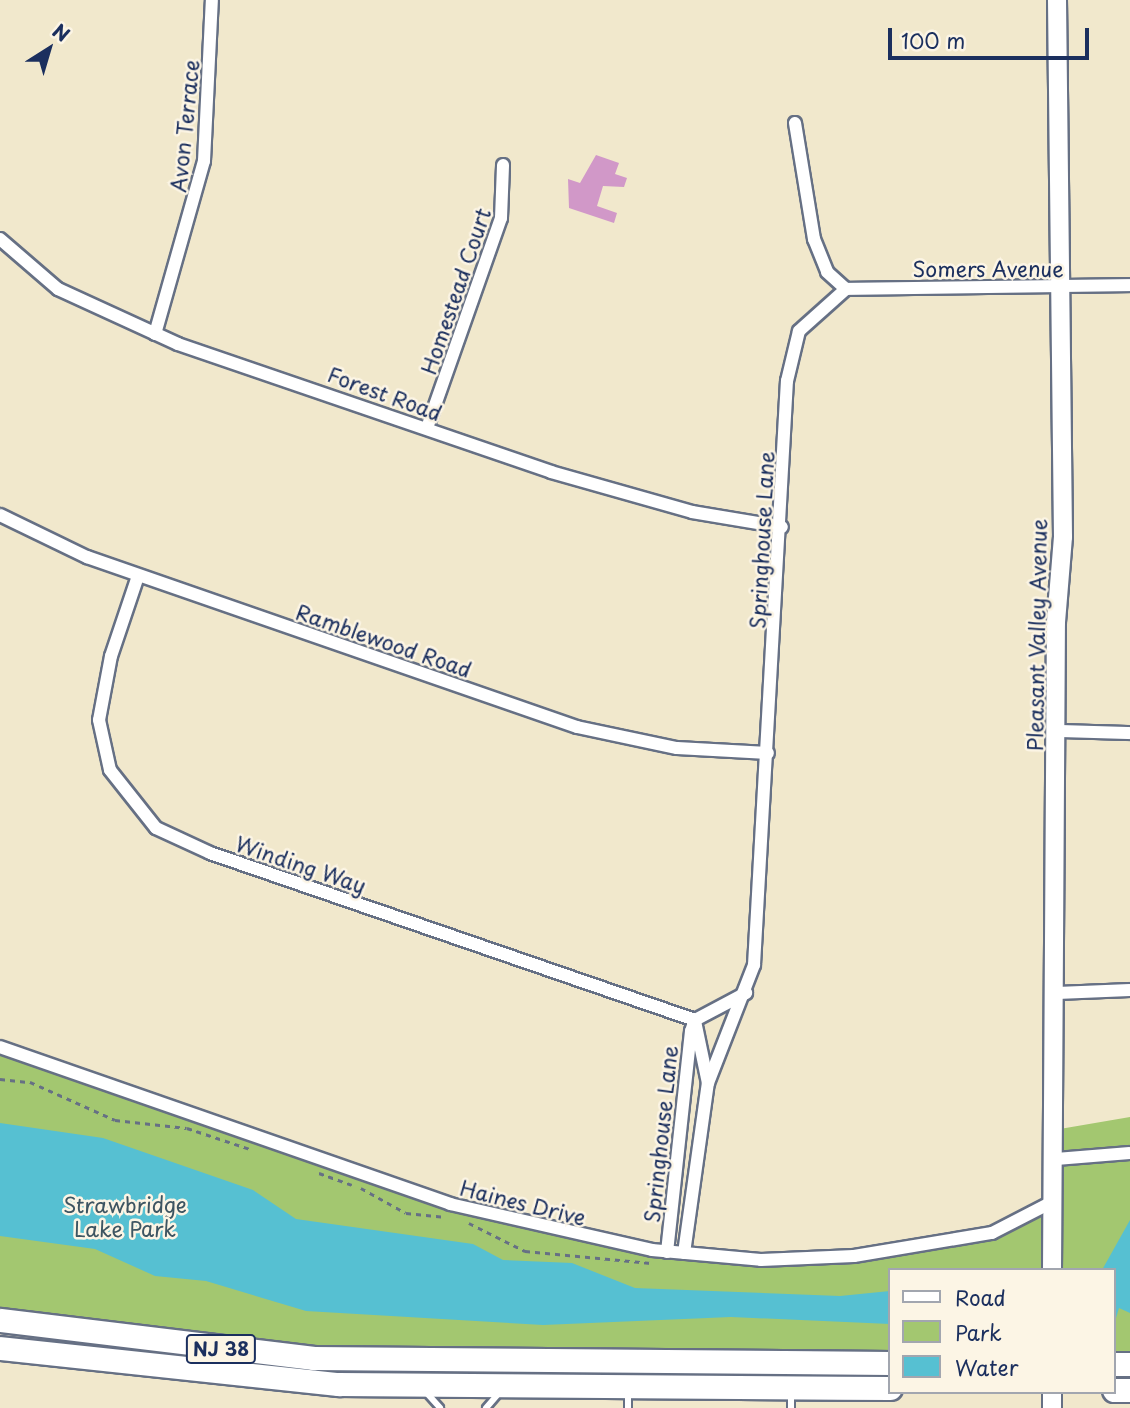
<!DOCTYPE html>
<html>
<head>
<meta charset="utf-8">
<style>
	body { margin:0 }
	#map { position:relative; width:1130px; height:1408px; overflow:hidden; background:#f1e8cc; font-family:"Playpen Sans",sans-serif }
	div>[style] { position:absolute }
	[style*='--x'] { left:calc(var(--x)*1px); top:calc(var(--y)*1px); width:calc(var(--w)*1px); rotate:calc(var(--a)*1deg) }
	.green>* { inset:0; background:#a3c770 }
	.water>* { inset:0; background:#56c0d2 }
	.building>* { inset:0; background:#d198c8 }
	.path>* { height:2.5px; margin-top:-1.25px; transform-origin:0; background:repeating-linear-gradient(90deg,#667084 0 5px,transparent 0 10px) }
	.roads { filter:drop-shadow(2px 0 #667084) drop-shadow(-2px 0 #667084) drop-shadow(0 2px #667084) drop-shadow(0 -2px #667084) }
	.lane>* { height:6px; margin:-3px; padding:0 3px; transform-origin:3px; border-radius:3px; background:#fff }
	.street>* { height:12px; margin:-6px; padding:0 6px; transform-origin:6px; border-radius:6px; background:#fff }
	.secondary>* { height:18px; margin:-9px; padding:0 9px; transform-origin:9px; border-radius:9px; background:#fff }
	.highway>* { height:23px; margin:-11.5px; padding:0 11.5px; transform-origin:11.5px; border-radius:11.5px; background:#fff }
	span { translate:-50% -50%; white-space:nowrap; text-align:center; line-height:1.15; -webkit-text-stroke:5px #fcf5e5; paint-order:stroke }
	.shield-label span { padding:2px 5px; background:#fcf5e5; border:2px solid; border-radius:5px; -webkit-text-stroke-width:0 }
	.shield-label { font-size:19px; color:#1b2f5e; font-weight:700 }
	.street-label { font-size:21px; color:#1b2f5e }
	.park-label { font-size:21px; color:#3d5562 }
	.legend { position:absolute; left:888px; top:1268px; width:228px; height:126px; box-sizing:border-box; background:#fcf5e5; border:2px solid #a2a6af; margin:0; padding:9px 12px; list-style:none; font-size:21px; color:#1b2f5e }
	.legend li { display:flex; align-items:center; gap:14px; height:35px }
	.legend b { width:35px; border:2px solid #a2a6af }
	.north { position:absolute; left:14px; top:14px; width:70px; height:70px; -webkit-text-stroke:5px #fcf5e5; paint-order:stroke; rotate:37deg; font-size:19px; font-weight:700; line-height:28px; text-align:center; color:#1b2f5e }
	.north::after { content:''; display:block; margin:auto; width:24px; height:32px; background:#1b2f5e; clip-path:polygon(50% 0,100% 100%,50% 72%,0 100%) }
	.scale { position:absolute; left:888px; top:28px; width:201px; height:32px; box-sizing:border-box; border:4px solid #1b2f5e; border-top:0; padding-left:9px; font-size:21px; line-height:24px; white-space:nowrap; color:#1b2f5e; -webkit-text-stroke:5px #fcf5e5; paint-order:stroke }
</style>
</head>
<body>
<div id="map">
	<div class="green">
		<i style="clip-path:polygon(0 1048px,450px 1204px,575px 1236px,809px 1259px,1016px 1224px,1052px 1202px,1054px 1130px,1130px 1117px,1130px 1364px,1114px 1364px,1114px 1270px,890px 1270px,890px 1363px,444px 1362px,0 1319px)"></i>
	</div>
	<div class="water">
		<i style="clip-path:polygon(0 1123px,103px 1138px,253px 1190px,296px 1219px,473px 1244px,503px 1260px,572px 1263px,635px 1288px,840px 1296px,890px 1291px,890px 1324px,731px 1317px,543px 1325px,306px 1311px,206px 1281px,155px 1276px,95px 1249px,0 1236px)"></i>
		<i style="clip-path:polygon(1130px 1220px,1130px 1313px,1119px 1308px,1114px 1325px,1114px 1270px,1102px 1270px)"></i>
	</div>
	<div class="building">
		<i style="clip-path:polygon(596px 155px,619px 163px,615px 174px,627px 178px,624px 187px,603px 186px,597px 206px,617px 213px,614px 223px,569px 208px,568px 179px,580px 183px)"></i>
	</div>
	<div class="path">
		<i style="--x:0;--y:1079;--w:30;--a:6"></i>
		<i style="--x:30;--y:1082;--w:93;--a:24.1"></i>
		<i style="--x:115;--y:1120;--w:72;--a:6.3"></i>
		<i style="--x:187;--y:1128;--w:66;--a:18.4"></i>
		<i style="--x:319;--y:1173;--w:35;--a:20"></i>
		<i style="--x:361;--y:1188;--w:51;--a:29.1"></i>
		<i style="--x:406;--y:1213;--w:40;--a:5.7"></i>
		<i style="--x:469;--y:1223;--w:63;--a:26.6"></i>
		<i style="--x:525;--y:1251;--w:129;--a:5.4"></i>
	</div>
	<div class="roads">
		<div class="lane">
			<i style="--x:424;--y:1390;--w:24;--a:48"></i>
			<i style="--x:791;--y:1393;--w:15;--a:90"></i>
			<i style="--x:486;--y:1408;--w:23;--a:-49"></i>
			<i style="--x:628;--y:1408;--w:19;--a:-90"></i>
		</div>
		<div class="street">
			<i style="--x:795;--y:123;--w:118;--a:80.7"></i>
			<i style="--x:814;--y:239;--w:35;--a:68"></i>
			<i style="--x:827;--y:272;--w:25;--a:42"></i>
			<i style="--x:0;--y:239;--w:77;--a:40.8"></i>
			<i style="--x:58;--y:289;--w:132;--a:24.6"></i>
			<i style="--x:178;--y:344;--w:394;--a:18.9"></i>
			<i style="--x:551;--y:472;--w:147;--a:15.8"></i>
			<i style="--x:692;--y:512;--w:91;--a:9.5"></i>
			<i style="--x:155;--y:334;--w:180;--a:-74.2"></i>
			<i style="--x:204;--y:161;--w:161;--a:-87.2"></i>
			<i style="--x:427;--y:428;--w:223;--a:-70.6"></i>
			<i style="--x:501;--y:218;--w:53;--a:-87.8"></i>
			<i style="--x:0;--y:515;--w:97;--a:25.8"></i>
			<i style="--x:87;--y:557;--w:519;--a:19.13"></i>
			<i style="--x:577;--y:727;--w:102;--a:11.9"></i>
			<i style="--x:677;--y:748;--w:91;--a:3.1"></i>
			<i style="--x:138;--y:576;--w:84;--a:108.6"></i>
			<i style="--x:111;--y:656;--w:65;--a:100.6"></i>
			<i style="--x:99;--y:720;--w:51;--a:77.6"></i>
			<i style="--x:110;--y:770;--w:74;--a:51.6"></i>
			<i style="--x:156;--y:828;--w:60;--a:24.8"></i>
			<i style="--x:210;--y:853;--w:513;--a:19"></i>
			<i style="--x:1058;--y:731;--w:72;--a:1.6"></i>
			<i style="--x:1057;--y:993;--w:73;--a:-2.4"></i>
			<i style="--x:695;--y:1021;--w:63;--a:78.2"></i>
			<i style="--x:0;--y:1047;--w:477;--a:19.2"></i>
			<i style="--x:450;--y:1204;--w:207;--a:12.8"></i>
			<i style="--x:652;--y:1250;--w:109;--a:5.2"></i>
			<i style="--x:761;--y:1260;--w:93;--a:-2.5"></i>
			<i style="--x:854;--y:1256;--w:140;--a:-9.5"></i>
			<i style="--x:992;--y:1233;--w:68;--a:-27.3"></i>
			<i style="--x:1056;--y:1159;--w:74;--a:-4.6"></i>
			<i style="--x:667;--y:1252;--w:222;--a:-83.8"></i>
			<i style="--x:691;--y:1031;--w:12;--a:-70"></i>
			<i style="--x:695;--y:1020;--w:58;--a:-27.9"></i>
			<i style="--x:684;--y:1253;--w:172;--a:-82"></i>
			<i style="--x:708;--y:1083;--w:127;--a:-68.7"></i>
			<i style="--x:754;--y:965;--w:585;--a:-86.77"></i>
			<i style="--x:787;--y:381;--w:51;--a:-76.5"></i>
			<i style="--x:799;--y:331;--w:63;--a:-41.8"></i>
			<i style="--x:846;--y:289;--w:284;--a:-0.8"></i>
		</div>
		<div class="secondary">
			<i style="--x:1052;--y:1270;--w:648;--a:-89.65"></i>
			<i style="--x:1056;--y:622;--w:85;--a:-85.3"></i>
			<i style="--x:1063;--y:537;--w:537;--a:-90.64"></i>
			<i style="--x:1052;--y:1408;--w:16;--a:-90"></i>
		</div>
		<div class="highway">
			<i style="--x:0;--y:1320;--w:315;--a:6.9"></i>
			<i style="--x:313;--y:1358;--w:577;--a:0.5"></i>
			<i style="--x:0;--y:1348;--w:340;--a:6.1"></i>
			<i style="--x:338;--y:1384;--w:552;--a:0.42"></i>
			<i style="--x:1114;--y:1364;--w:16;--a:0"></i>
			<i style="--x:1114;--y:1390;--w:16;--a:0"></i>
		</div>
	</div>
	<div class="shield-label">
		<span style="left:221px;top:1349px">NJ 38</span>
	</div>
	<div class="street-label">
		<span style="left:184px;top:126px;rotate:-84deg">Avon Terrace</span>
		<span style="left:988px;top:268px">Somers Avenue</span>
		<span style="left:455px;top:291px;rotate:-71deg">Homestead Court</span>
		<span style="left:385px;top:393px;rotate:20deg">Forest Road</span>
		<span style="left:761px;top:540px;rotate:-87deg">Springhouse Lane</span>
		<span style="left:1036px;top:635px;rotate:-89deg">Pleasant Valley Avenue</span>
		<span style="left:384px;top:640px;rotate:19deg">Ramblewood Road</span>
		<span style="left:301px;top:864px;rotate:19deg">Winding Way</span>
		<span style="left:660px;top:1134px;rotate:-84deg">Springhouse Lane</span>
		<span style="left:523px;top:1202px;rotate:14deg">Haines Drive</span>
	</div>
	<div class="park-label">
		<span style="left:125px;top:1216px">Strawbridge<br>Lake Park</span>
	</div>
	<ul class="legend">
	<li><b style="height:9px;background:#fff"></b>Road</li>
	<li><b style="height:19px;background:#a3c770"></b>Park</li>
	<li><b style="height:19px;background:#56c0d2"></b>Water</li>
	</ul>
	<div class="north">N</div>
	<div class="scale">100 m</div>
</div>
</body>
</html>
